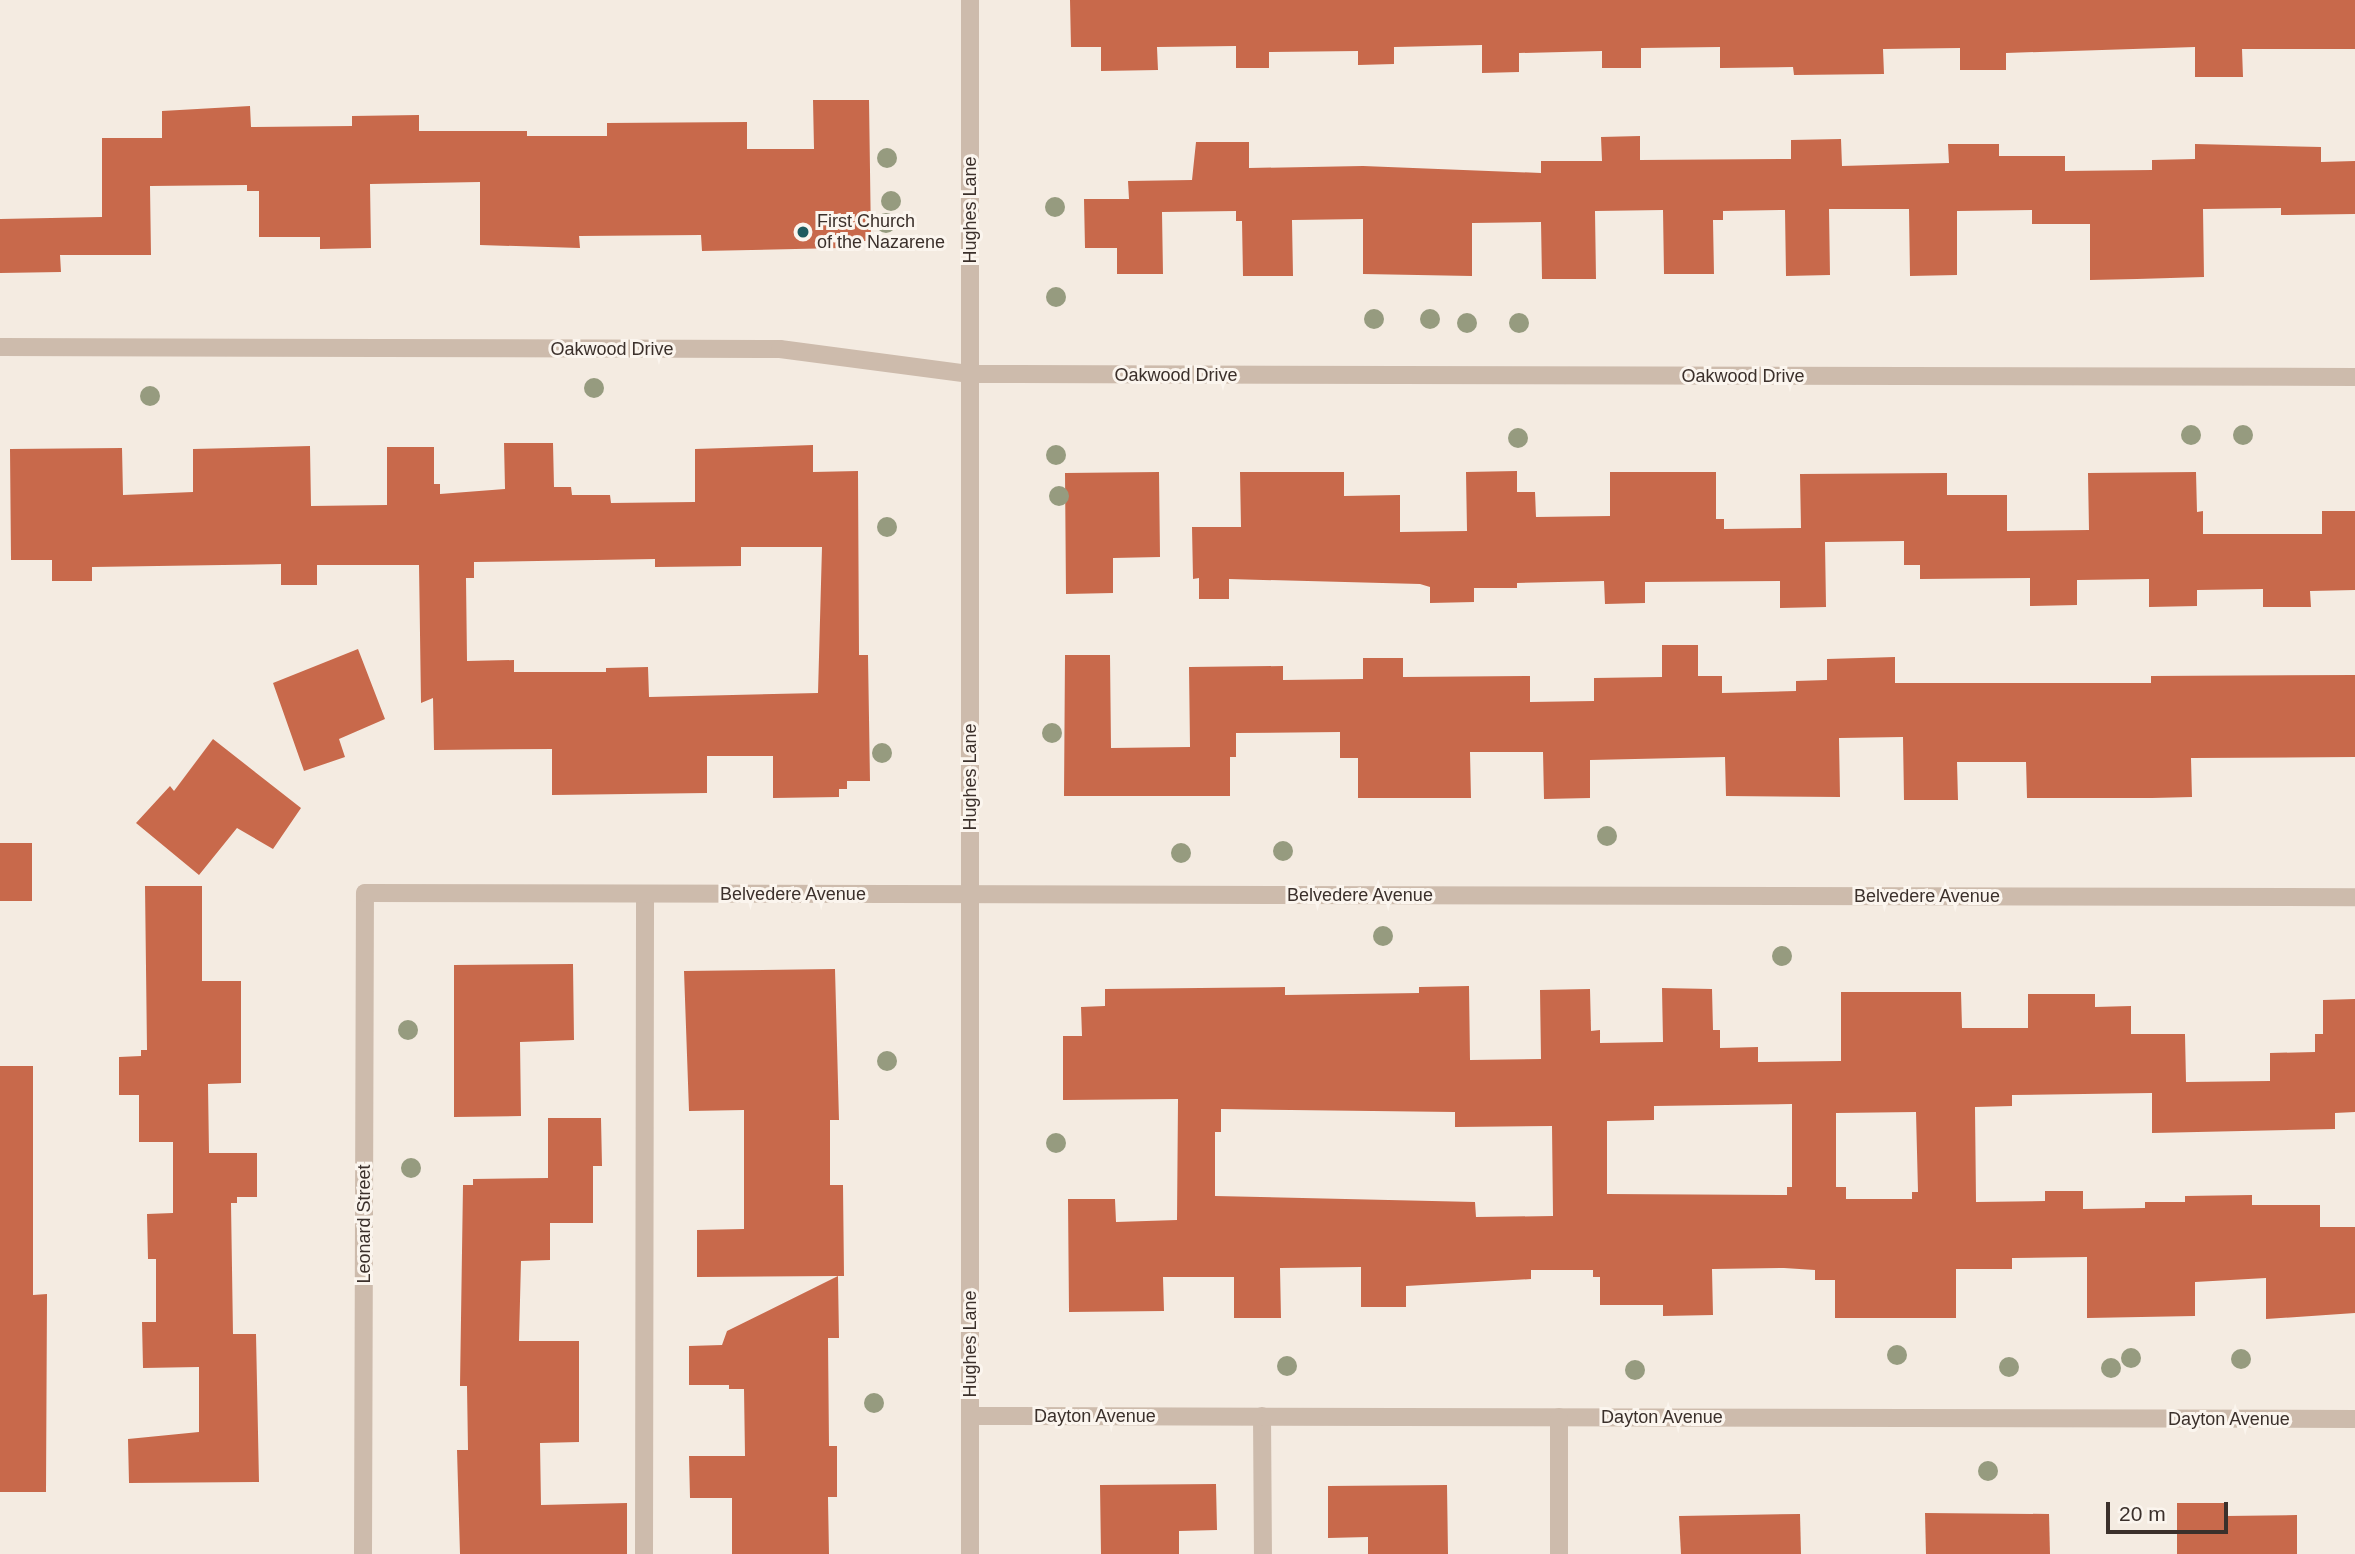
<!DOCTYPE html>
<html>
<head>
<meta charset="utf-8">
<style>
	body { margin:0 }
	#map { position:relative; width:2355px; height:1554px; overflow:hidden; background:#f4ebe1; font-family:Arial,sans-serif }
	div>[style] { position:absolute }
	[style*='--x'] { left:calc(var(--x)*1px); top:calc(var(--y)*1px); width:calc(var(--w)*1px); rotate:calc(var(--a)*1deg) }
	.building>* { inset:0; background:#c8694b }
	.service>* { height:18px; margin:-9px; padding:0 9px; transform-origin:9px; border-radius:9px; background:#cdbbac }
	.minor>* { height:18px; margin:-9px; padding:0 9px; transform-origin:9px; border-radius:9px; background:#cdbbac }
	.tertiary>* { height:18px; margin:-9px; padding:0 9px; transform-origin:9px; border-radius:9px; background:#cdbbac }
	.trees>* { width:20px; height:20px; margin:-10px; border-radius:50%; background:#969b7f }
	.dots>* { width:19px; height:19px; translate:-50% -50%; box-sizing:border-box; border:4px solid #fbf5ee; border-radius:50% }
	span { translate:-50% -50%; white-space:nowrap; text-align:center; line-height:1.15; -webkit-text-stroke:6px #fbf5ee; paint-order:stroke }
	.street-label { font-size:18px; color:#3b302b }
	.poi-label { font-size:18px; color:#3b302b }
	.left { translate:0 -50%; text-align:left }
	.scale { position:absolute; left:2106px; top:1502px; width:122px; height:32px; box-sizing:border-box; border:4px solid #3b302b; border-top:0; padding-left:9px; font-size:21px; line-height:24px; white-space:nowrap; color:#3b302b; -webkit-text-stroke:5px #fbf5ee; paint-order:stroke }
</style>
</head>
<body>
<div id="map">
	<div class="building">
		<i style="clip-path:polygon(1070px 0,2355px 0,2355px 49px,2242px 49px,2243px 77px,2195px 77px,2195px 47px,2006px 53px,2006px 70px,1960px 70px,1960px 48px,1883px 49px,1884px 74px,1794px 75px,1793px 67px,1720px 68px,1720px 47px,1641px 48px,1641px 68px,1602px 68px,1602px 51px,1519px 53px,1519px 72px,1482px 73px,1482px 45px,1394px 47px,1394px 64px,1358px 65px,1358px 51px,1269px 52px,1269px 68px,1236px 68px,1236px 46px,1157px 47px,1158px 70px,1101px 71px,1101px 47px,1071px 47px)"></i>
		<i style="clip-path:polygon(813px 100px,869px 100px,871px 241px,840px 241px,840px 248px,702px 251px,701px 235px,579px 236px,580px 248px,480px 245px,480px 182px,370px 184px,371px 248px,320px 249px,320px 237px,259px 237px,259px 191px,247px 191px,247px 185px,150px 186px,151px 255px,60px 255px,61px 272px,0 273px,0 219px,102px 217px,102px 138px,162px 138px,162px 111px,250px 106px,251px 127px,352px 126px,352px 116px,419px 115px,419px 131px,527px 131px,527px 136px,607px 136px,607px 123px,747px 122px,747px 149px,814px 149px)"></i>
		<i style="clip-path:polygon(1640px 136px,1640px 160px,1791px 159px,1791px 140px,1841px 139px,1842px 166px,1949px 163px,1948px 144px,1999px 144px,1999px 156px,2065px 156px,2065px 171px,2152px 170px,2152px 160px,2195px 159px,2195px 144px,2321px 147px,2321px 162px,2355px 161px,2355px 214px,2281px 215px,2281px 208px,2203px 209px,2204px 277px,2137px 279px,2090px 280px,2090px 224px,2032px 224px,2032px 210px,1957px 211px,1957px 275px,1910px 276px,1909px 209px,1829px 209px,1830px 275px,1786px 276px,1785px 210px,1723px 211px,1723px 220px,1713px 220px,1714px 274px,1664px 274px,1663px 210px,1595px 211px,1596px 279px,1542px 279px,1541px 222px,1472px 223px,1472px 276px,1363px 274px,1363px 219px,1292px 220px,1293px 276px,1243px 276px,1242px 221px,1236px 221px,1236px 211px,1162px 212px,1163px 274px,1117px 274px,1117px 248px,1085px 248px,1084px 199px,1129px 199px,1128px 181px,1192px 180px,1196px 142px,1249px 142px,1249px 168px,1363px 166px,1541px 173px,1541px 161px,1602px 161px,1601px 137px)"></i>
		<i style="clip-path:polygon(evenodd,504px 443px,553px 443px,554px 487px,571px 487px,572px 495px,610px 495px,611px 503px,695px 502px,695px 449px,813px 445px,813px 472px,858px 471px,859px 655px,868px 655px,870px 781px,847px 781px,847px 789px,839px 789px,839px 797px,773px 798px,773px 756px,707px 756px,707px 793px,552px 795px,552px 749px,434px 750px,433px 698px,421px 703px,419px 565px,317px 565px,317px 585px,281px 585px,281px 564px,92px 567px,92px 581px,52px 581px,52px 560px,11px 560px,10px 449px,122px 448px,123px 495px,193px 492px,193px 449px,310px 446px,311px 506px,387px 505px,387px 447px,434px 447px,434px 484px,440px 484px,440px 494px,505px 489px,504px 443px,741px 547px,822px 547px,818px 693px,649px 697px,648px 667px,606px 668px,606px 672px,514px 672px,514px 660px,467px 661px,466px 578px,474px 578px,474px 562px,655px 559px,655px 567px,741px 566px,741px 547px)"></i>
		<i style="clip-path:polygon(1517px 471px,1517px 492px,1535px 492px,1536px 517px,1610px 516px,1610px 472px,1716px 472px,1716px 519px,1724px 519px,1724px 529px,1801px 528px,1800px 474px,1947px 473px,1947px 495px,2007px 495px,2007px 531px,2089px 530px,2088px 473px,2196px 472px,2197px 512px,2203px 511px,2203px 534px,2322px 534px,2322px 511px,2355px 511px,2355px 590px,2310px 591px,2311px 607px,2263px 607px,2263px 589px,2197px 590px,2197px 606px,2149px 607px,2149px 579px,2077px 580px,2077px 605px,2030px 606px,2030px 578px,1920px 579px,1920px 565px,1904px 565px,1904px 541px,1825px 542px,1826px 607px,1780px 608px,1780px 581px,1645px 582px,1645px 603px,1605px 604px,1604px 581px,1517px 583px,1517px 588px,1474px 588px,1474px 602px,1430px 603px,1430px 587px,1420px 584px,1229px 579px,1229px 599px,1199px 599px,1199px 578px,1193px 579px,1192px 527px,1241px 527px,1240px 472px,1344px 472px,1344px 496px,1400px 495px,1400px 532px,1467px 531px,1466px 472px)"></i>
		<i style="clip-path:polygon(1159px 472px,1160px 557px,1113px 558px,1113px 593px,1066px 594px,1065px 473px)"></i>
		<i style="clip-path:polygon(1662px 645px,1698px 645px,1698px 676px,1722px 676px,1722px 693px,1796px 691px,1796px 681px,1827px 680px,1827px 659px,1895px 657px,1895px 683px,2151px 683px,2151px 676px,2355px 675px,2355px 757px,2191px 758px,2192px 797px,2152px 798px,2027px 798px,2026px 762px,1957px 762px,1958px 800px,1904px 800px,1903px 737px,1839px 738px,1840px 797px,1726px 796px,1725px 757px,1590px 760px,1590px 798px,1544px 799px,1543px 752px,1470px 752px,1471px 798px,1358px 798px,1358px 758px,1340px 758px,1340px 732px,1236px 733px,1236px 757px,1230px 757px,1230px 796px,1064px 796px,1065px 655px,1110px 655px,1111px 748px,1190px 747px,1189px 667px,1283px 666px,1283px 680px,1363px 679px,1363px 658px,1403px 658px,1403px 677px,1530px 676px,1530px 702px,1594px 701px,1594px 678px,1662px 677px)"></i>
		<i style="clip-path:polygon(358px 649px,385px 719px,339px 739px,345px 757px,304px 771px,273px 683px)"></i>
		<i style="clip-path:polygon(213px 739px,301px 808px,273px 849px,237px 828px,199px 875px,136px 823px,170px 786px,174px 791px)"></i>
		<i style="clip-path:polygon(0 843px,32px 843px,32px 901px,0 901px)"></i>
		<i style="clip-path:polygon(145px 886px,202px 886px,202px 981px,241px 981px,241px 1083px,208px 1084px,209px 1153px,257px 1153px,257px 1197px,237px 1197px,237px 1203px,231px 1203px,233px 1334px,256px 1334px,259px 1482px,129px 1483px,128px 1439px,199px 1432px,199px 1367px,143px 1368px,142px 1322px,156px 1322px,156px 1259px,148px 1259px,147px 1214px,173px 1213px,173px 1142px,139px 1142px,139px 1095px,119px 1095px,119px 1057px,141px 1056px,141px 1050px,147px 1050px)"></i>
		<i style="clip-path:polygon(573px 964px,574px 1040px,520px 1042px,521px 1116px,454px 1117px,454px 965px)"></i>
		<i style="clip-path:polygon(835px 969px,839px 1120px,830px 1120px,830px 1185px,843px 1185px,844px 1276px,838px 1276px,839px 1338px,828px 1338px,829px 1446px,837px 1446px,837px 1497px,828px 1497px,829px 1554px,732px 1554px,732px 1498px,690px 1498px,689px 1456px,745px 1456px,744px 1389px,729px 1389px,729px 1385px,689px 1385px,689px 1346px,722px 1345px,727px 1331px,838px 1276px,697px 1277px,697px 1230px,744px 1229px,744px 1110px,689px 1111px,684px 971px)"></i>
		<i style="clip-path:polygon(evenodd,1469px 986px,1470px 1060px,1541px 1059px,1540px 990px,1590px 989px,1591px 1031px,1600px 1030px,1600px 1043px,1663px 1042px,1662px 988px,1712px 989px,1713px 1030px,1720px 1030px,1720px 1048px,1758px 1047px,1758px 1062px,1841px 1061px,1841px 992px,1961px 992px,1962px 1028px,2028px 1028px,2028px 994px,2095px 994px,2095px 1007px,2131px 1006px,2131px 1034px,2185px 1034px,2186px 1082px,2270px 1081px,2270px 1053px,2315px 1052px,2315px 1034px,2323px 1034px,2323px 1000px,2355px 999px,2355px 1112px,2335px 1113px,2335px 1129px,2152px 1133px,2152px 1093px,2012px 1095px,2012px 1106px,1975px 1107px,1976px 1202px,2045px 1201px,2045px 1191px,2083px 1191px,2083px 1209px,2145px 1208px,2145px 1202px,2185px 1202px,2185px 1196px,2252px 1195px,2252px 1205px,2320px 1205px,2320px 1227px,2355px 1227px,2355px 1313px,2266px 1319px,2266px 1278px,2195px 1282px,2195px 1316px,2087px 1318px,2087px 1257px,2012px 1258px,2012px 1269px,1956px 1269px,1956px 1318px,1835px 1318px,1835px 1280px,1815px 1280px,1815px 1270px,1784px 1268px,1712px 1269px,1713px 1315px,1663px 1316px,1663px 1305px,1600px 1305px,1600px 1277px,1593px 1277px,1593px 1270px,1531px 1270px,1531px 1279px,1406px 1286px,1406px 1307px,1361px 1307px,1361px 1267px,1280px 1268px,1281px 1318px,1234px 1318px,1234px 1277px,1163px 1277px,1164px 1311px,1069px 1312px,1068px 1199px,1115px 1199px,1116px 1222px,1177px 1220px,1178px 1099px,1063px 1100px,1063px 1036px,1082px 1036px,1081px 1007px,1105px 1006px,1105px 989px,1285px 987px,1285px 995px,1419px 993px,1419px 987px,1469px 986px,1792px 1104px,1792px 1187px,1787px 1187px,1787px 1195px,1607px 1194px,1607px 1121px,1654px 1120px,1654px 1106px,1792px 1104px,1469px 986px,1221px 1109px,1455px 1112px,1455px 1127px,1552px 1126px,1553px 1216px,1476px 1217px,1475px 1202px,1215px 1196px,1215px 1132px,1221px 1132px,1221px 1109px,1469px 986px,1916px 1112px,1918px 1192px,1912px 1192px,1912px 1199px,1846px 1199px,1846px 1187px,1836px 1187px,1836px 1113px,1916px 1112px)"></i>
		<i style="clip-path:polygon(0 1066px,33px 1066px,33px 1295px,47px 1294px,46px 1492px,0 1492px)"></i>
		<i style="clip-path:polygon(548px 1118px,601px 1118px,602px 1166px,593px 1166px,593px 1223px,550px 1223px,550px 1260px,521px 1261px,519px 1341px,579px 1341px,579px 1442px,540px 1443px,541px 1505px,627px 1503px,627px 1554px,460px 1554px,457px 1450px,468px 1450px,467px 1386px,460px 1386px,463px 1185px,473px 1185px,473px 1179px,548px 1178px)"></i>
		<i style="clip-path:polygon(1216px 1484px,1217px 1530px,1179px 1531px,1179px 1554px,1101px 1554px,1100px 1485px)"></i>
		<i style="clip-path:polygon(1447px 1485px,1448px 1554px,1368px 1554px,1368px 1537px,1328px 1538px,1328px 1486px)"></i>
		<i style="clip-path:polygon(2177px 1503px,2226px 1503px,2226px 1516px,2297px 1515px,2297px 1554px,2177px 1554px)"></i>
		<i style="clip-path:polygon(1925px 1513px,2049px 1514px,2050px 1554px,1926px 1554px)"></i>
		<i style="clip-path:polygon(1800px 1514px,1801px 1554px,1681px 1554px,1679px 1516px)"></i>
	</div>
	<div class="service">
		<i style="--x:1262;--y:1416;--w:138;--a:89.6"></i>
		<i style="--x:644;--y:1554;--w:660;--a:-89.91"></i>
	</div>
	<div class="minor">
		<i style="--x:0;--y:347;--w:780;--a:0.15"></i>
		<i style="--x:780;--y:349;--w:192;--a:7.5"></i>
		<i style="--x:970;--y:374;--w:1385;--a:0.12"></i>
		<i style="--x:970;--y:1416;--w:1385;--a:0.12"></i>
		<i style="--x:363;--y:1554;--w:661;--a:-89.83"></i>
		<i style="--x:365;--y:893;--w:1990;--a:0.12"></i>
		<i style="--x:1559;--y:1554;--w:137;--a:-90"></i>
	</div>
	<div class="tertiary">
		<i style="--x:970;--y:1554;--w:1554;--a:-90"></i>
	</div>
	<div class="trees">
		<i style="left:887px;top:158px"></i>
		<i style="left:891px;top:201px"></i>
		<i style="left:1055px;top:207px"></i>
		<i style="left:886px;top:223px"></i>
		<i style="left:1056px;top:297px"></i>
		<i style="left:1374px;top:319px"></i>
		<i style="left:1430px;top:319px"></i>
		<i style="left:1467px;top:323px"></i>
		<i style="left:1519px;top:323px"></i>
		<i style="left:594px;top:388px"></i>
		<i style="left:150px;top:396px"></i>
		<i style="left:2191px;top:435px"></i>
		<i style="left:2243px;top:435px"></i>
		<i style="left:1518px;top:438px"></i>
		<i style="left:1056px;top:455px"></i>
		<i style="left:1059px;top:496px"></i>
		<i style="left:887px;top:527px"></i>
		<i style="left:1052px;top:733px"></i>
		<i style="left:882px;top:753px"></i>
		<i style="left:1607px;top:836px"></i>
		<i style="left:1283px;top:851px"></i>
		<i style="left:1181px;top:853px"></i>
		<i style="left:1383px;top:936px"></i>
		<i style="left:1782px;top:956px"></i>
		<i style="left:408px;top:1030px"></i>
		<i style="left:887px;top:1061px"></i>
		<i style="left:1056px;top:1143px"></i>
		<i style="left:411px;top:1168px"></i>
		<i style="left:1897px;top:1355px"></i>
		<i style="left:2131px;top:1358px"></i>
		<i style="left:2241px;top:1359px"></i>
		<i style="left:1287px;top:1366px"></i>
		<i style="left:2009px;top:1367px"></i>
		<i style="left:2111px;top:1368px"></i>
		<i style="left:1635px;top:1370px"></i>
		<i style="left:874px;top:1403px"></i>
		<i style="left:1988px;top:1471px"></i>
	</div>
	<div class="dots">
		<i style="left:803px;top:232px;background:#1f5a5e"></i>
	</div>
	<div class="street-label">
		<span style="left:970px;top:210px;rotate:-90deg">Hughes Lane</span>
		<span style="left:612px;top:349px">Oakwood Drive</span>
		<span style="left:1176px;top:375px">Oakwood Drive</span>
		<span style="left:1743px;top:376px">Oakwood Drive</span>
		<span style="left:970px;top:777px;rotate:-90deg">Hughes Lane</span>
		<span style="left:793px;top:894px">Belvedere Avenue</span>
		<span style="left:1360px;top:895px">Belvedere Avenue</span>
		<span style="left:1927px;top:896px">Belvedere Avenue</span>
		<span style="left:364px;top:1224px;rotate:-90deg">Leonard Street</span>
		<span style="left:970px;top:1344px;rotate:-90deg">Hughes Lane</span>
		<span style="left:1095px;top:1416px">Dayton Avenue</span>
		<span style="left:1662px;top:1417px">Dayton Avenue</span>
		<span style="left:2229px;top:1419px">Dayton Avenue</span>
	</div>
	<div class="poi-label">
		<span class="left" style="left:817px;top:232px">First Church<br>of the Nazarene</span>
	</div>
	<div class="scale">20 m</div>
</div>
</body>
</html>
